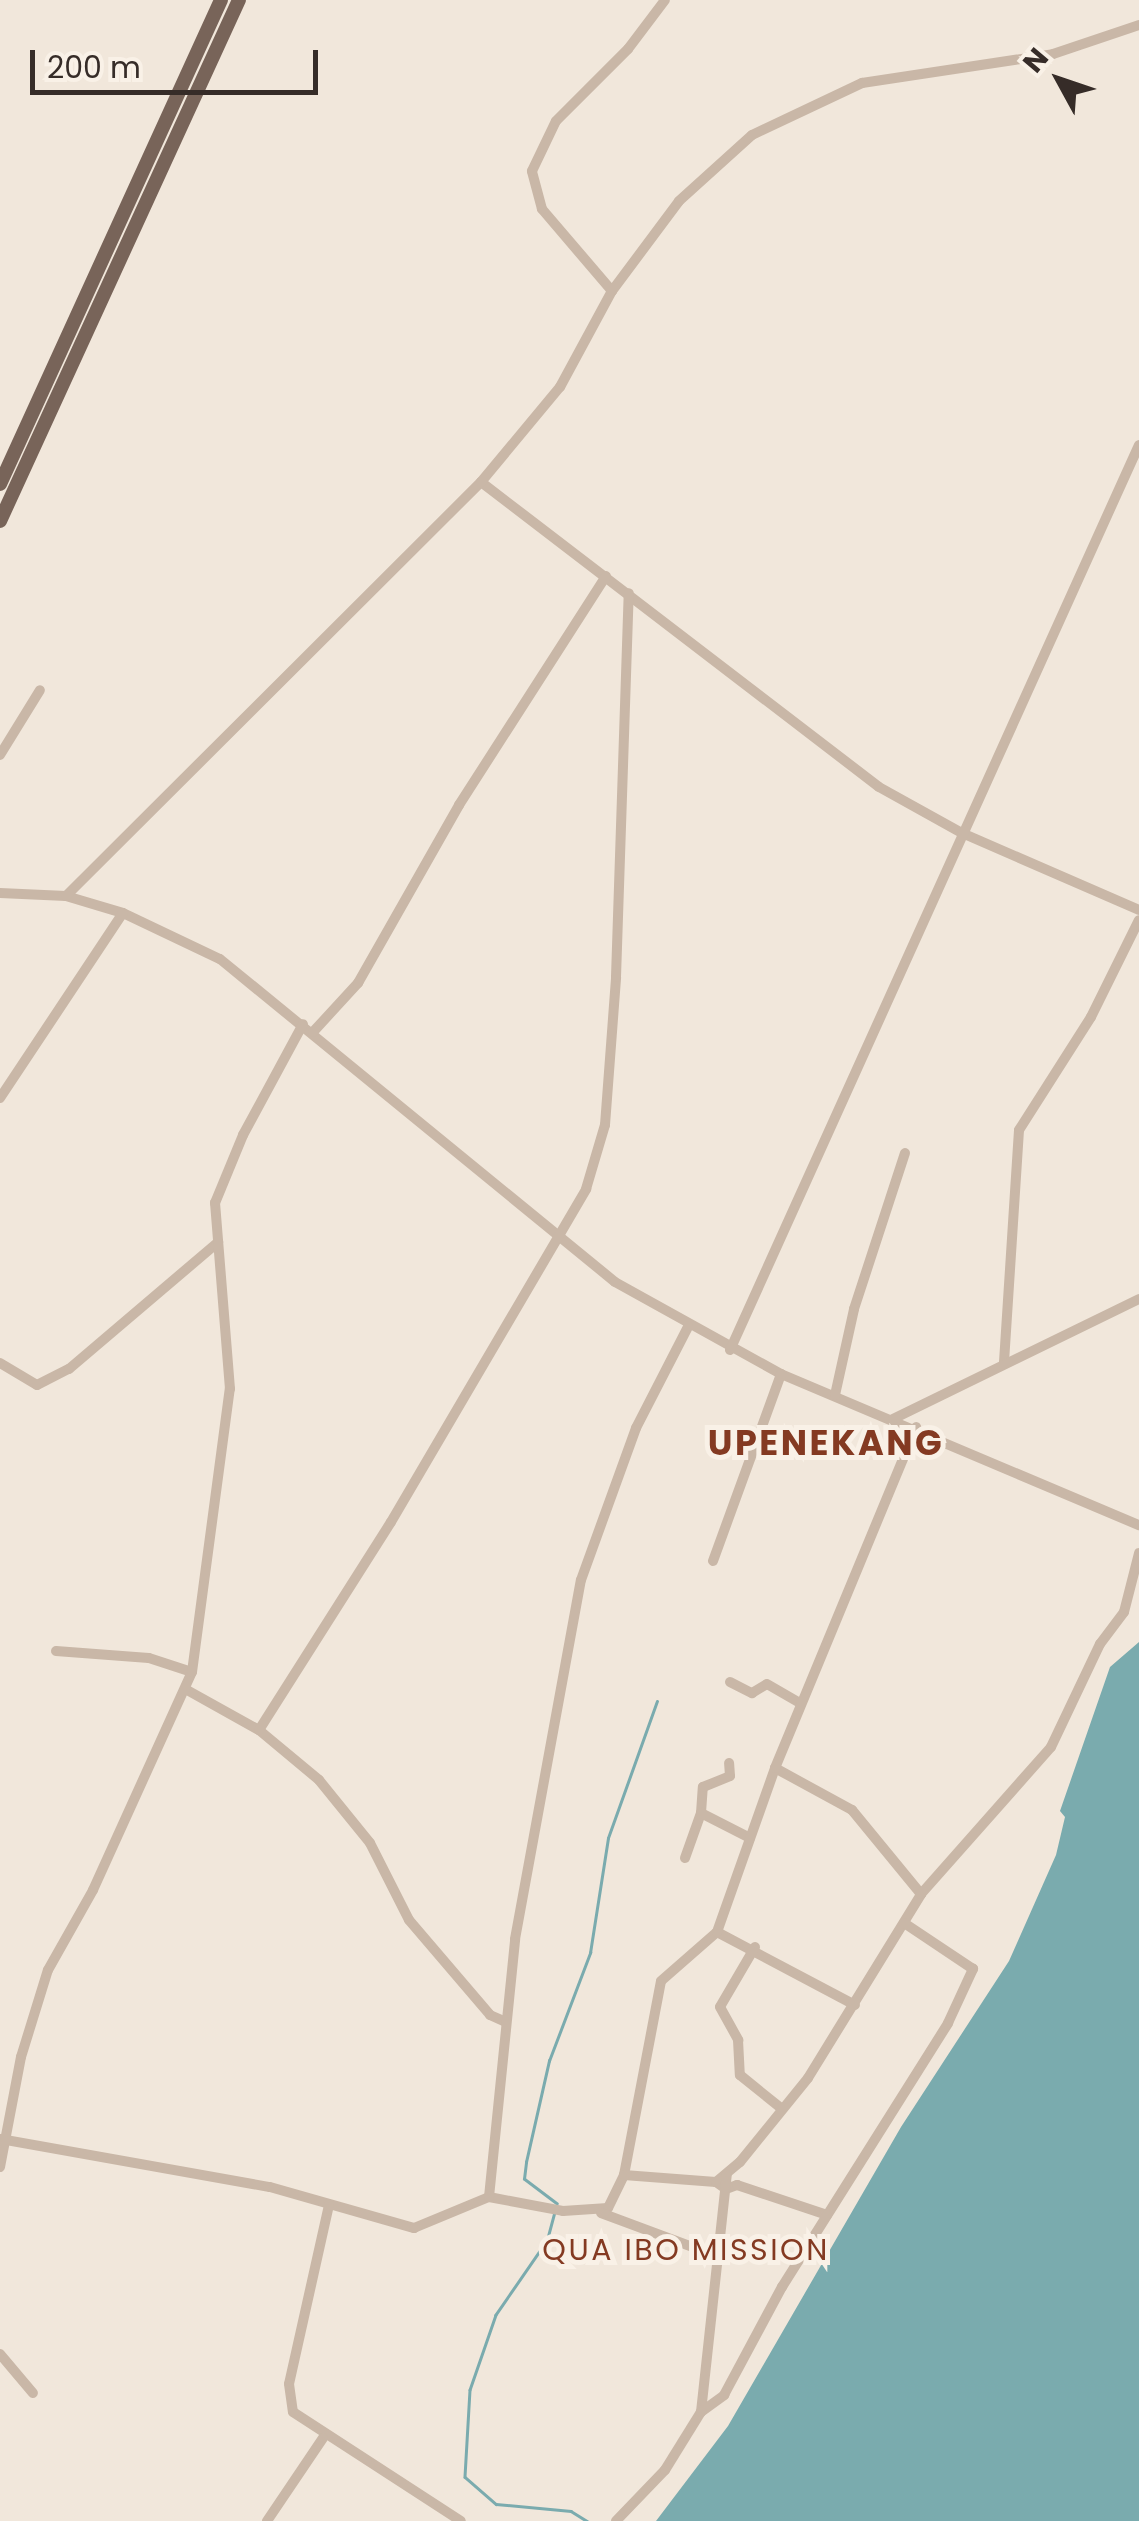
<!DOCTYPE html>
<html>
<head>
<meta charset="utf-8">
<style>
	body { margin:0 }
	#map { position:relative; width:1139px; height:2521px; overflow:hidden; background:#f1e7db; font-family:Poppins,sans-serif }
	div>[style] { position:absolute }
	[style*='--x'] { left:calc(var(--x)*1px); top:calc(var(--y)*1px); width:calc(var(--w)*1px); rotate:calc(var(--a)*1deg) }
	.water>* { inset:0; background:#7aabae }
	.stream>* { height:2.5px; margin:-1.25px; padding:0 1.25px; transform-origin:1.25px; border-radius:1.25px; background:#7aabae }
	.minor>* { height:10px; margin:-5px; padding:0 5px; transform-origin:5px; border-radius:5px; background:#c9b7a7 }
	.major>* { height:14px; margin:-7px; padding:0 7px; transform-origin:7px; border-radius:7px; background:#786459 }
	span { translate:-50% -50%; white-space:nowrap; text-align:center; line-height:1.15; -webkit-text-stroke:10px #f9f1e7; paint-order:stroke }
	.quarter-label { font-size:30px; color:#843a22; letter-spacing:2.5px }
	.district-label { font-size:35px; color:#843a22; font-weight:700; letter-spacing:2.5px }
	.north { position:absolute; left:1009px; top:30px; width:100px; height:100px; -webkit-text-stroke:8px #f9f1e7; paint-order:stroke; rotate:310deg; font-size:28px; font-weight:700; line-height:40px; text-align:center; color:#362c28 }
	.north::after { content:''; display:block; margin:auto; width:35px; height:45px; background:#362c28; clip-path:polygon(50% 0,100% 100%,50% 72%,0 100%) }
	.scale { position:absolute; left:30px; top:50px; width:288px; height:45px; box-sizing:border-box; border:5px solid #362c28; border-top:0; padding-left:12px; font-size:30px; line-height:35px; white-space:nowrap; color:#362c28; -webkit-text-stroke:8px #f9f1e7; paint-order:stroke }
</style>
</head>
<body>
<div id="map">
	<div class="water">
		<i style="clip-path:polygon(1139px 1642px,1139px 2521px,656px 2521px,728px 2426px,901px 2127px,1009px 1961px,1056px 1855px,1065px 1817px,1060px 1811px,1110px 1667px)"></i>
	</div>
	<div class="stream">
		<i style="--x:557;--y:2204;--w:41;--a:-142.9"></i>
		<i style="--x:524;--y:2179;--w:17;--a:-83"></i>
		<i style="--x:526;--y:2162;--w:104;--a:-77.2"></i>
		<i style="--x:549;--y:2061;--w:116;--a:-69.2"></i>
		<i style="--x:590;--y:1953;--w:116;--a:-81.1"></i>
		<i style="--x:608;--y:1838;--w:145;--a:-70.3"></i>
		<i style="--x:555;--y:2212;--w:30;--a:105"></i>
		<i style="--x:547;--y:2241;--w:90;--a:124.6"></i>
		<i style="--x:496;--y:2315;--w:79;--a:109.1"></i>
		<i style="--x:470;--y:2390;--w:87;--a:93.3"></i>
		<i style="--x:465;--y:2477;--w:41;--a:41.1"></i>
		<i style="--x:496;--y:2504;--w:75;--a:5.3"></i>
		<i style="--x:571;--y:2511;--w:19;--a:32"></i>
	</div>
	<div class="minor">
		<i style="--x:612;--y:291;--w:108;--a:-130.5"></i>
		<i style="--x:542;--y:209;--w:39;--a:-105"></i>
		<i style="--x:532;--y:171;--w:55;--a:-64.4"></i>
		<i style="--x:556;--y:121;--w:102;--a:-45"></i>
		<i style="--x:628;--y:49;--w:61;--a:-52.9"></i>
		<i style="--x:481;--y:482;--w:501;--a:37.46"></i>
		<i style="--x:879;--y:787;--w:95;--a:29"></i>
		<i style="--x:962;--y:833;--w:193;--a:23.5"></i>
		<i style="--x:0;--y:755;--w:76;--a:-58.4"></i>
		<i style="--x:0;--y:893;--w:66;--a:2.6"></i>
		<i style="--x:66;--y:896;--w:59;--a:16.6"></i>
		<i style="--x:123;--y:913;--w:107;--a:25.4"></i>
		<i style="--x:220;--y:959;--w:510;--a:39.27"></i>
		<i style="--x:615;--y:1282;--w:190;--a:29"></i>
		<i style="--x:781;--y:1374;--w:389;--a:22.9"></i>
		<i style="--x:66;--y:896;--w:586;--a:-44.93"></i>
		<i style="--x:481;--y:482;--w:124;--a:-50.3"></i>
		<i style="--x:560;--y:387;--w:109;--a:-61.6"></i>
		<i style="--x:612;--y:291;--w:112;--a:-53.3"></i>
		<i style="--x:679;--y:201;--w:98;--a:-42.1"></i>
		<i style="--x:752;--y:135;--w:122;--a:-25.3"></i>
		<i style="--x:862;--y:83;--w:193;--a:-8.6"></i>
		<i style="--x:1053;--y:54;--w:91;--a:-18.6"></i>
		<i style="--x:313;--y:1032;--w:67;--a:-47.4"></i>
		<i style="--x:358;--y:983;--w:205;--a:-60.4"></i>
		<i style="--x:459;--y:805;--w:272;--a:-57.3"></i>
		<i style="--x:0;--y:1098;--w:222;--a:-56.4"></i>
		<i style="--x:730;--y:1350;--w:993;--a:-65.68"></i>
		<i style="--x:1004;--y:1362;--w:232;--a:-86.3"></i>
		<i style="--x:1019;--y:1130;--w:134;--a:-57.5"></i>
		<i style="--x:1091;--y:1017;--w:108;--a:-63.7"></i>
		<i style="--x:0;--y:1363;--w:43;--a:30.7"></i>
		<i style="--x:37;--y:1385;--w:36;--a:-27"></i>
		<i style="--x:69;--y:1369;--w:196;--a:-40.4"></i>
		<i style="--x:835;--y:1395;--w:88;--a:-77.5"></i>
		<i style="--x:854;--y:1309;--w:164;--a:-71.9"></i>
		<i style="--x:893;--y:1419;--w:274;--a:-26"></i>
		<i style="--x:713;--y:1561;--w:199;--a:-70"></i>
		<i style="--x:56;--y:1651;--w:93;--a:4.3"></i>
		<i style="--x:149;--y:1658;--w:45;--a:18"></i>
		<i style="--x:730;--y:1682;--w:25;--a:27"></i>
		<i style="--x:752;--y:1693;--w:17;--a:-31"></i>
		<i style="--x:767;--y:1684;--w:39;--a:30"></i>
		<i style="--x:187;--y:1690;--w:82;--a:29.1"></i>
		<i style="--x:259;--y:1730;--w:78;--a:39.8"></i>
		<i style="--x:319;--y:1780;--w:81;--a:51"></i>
		<i style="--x:370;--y:1843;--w:86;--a:63.1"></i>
		<i style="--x:409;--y:1920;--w:125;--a:49.5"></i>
		<i style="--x:490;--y:2015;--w:17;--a:24"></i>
		<i style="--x:259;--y:1730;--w:246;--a:-57.6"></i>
		<i style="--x:391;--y:1522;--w:386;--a:-59.6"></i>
		<i style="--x:586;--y:1189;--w:67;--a:-73.5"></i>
		<i style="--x:605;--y:1125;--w:148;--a:-85.7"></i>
		<i style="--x:616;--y:977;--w:384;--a:-88.1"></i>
		<i style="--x:775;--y:1768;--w:88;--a:28.6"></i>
		<i style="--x:852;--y:1810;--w:109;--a:50.6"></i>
		<i style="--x:701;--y:1813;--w:26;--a:-86"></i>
		<i style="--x:703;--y:1787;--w:29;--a:-22"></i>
		<i style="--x:730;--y:1776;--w:13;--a:-94"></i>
		<i style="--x:685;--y:1858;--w:48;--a:-70.4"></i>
		<i style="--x:701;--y:1813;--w:55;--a:27"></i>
		<i style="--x:717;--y:1932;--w:156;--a:27.9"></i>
		<i style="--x:755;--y:1947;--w:69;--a:120.3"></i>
		<i style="--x:720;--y:2007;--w:38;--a:61"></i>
		<i style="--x:738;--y:2040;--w:35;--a:87"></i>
		<i style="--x:740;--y:2075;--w:54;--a:39"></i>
		<i style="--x:0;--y:2139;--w:274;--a:10.1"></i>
		<i style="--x:270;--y:2187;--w:150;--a:15.9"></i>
		<i style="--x:414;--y:2228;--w:81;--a:-22.5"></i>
		<i style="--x:489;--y:2197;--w:75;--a:10.7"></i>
		<i style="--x:563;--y:2211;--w:45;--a:-3.8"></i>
		<i style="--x:608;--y:2208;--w:37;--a:-64"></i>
		<i style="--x:624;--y:2175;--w:197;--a:-79.2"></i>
		<i style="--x:661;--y:1981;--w:74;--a:-41.2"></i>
		<i style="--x:717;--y:1932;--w:174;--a:-70.5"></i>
		<i style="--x:775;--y:1768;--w:369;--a:-67.5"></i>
		<i style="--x:0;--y:2167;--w:112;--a:-79.2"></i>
		<i style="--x:21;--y:2057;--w:91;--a:-72.8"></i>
		<i style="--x:48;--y:1970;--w:92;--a:-60.6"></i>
		<i style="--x:93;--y:1890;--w:239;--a:-65.6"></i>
		<i style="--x:192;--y:1672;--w:286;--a:-82.4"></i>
		<i style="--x:230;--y:1389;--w:187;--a:-94.6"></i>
		<i style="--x:215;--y:1203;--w:74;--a:-67.6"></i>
		<i style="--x:243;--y:1135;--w:126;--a:-61.6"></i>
		<i style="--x:624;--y:2175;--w:92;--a:4.4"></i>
		<i style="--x:716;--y:2182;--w:12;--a:35"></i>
		<i style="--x:726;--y:2189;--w:12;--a:-20"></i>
		<i style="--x:737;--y:2185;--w:95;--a:18.4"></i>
		<i style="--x:716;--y:2182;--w:31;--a:-40"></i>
		<i style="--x:740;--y:2162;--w:108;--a:-51"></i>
		<i style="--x:808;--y:2078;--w:216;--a:-58.4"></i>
		<i style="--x:921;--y:1894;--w:196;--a:-48.5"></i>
		<i style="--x:1051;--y:1747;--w:114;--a:-64.6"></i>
		<i style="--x:1100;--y:1644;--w:40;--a:-53"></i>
		<i style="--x:1124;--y:1612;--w:61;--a:-75.7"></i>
		<i style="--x:489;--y:2197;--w:259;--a:-84.2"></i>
		<i style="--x:515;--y:1939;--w:365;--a:-79.6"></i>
		<i style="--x:581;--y:1580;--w:162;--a:-70.1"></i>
		<i style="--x:636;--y:1428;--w:114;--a:-62.8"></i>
		<i style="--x:329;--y:2205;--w:183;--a:102.6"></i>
		<i style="--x:289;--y:2384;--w:28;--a:82"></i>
		<i style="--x:293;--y:2412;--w:200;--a:33"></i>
		<i style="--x:601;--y:2213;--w:126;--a:20.4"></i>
		<i style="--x:0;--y:2354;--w:51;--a:49.8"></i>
		<i style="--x:701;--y:2412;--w:239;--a:-83.8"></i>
		<i style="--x:267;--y:2521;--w:100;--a:-56"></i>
		<i style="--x:616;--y:2521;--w:71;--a:-46.1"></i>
		<i style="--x:665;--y:2470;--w:68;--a:-58.2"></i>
		<i style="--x:701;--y:2412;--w:29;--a:-36"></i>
		<i style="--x:724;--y:2395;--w:123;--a:-61.8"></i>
		<i style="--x:782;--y:2287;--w:312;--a:-57.8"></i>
		<i style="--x:948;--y:2023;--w:60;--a:-65.2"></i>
		<i style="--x:973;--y:1969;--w:83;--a:-146.3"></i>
	</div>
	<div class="major">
		<i style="--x:0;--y:484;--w:532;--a:-65.46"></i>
		<i style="--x:0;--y:521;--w:573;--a:-65.36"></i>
	</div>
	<div class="quarter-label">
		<span style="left:686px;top:2250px">QUA IBO MISSION</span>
	</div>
	<div class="district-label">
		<span style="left:826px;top:1443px">UPENEKANG</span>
	</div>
	<div class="north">N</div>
	<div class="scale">200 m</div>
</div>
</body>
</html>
